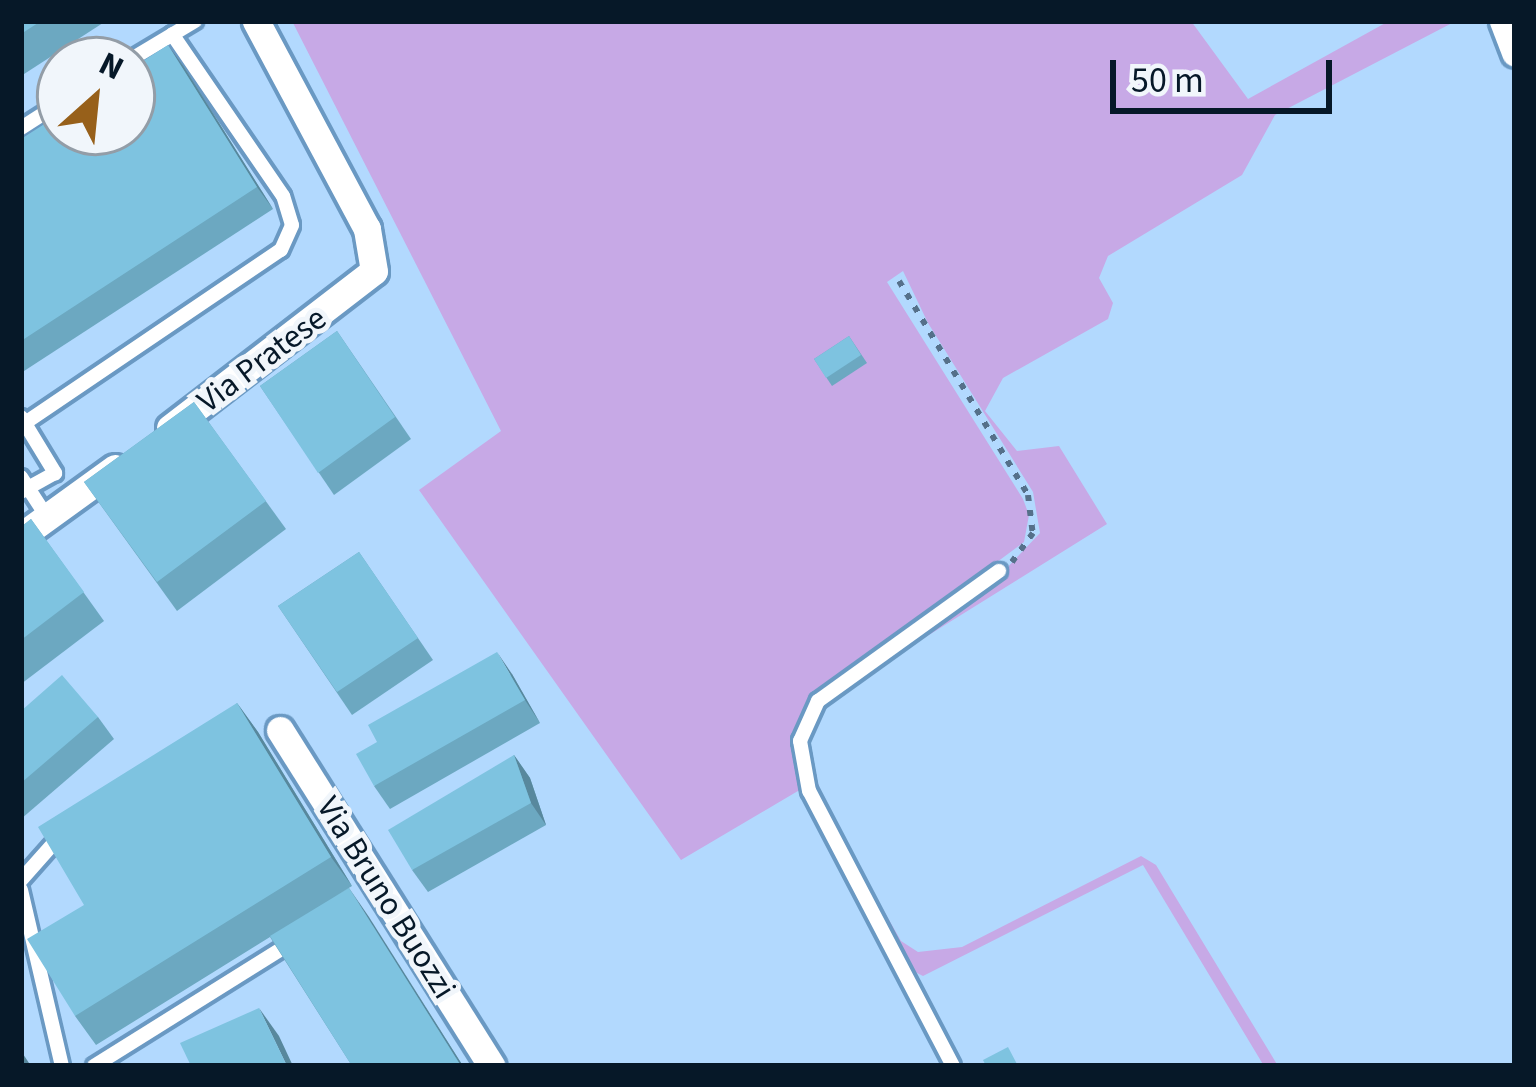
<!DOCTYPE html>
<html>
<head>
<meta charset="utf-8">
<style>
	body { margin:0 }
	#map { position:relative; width:1536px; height:1087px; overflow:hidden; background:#b2d9fe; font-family:"Source Sans 3",sans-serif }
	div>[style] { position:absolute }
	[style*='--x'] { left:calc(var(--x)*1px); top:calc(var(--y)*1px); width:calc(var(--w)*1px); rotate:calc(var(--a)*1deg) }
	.green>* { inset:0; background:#c7a9e6 }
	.path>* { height:6px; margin-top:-3px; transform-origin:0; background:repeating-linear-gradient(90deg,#55708a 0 6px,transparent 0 15px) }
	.roads { filter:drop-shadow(3px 0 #6a99c3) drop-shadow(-3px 0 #6a99c3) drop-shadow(0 3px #6a99c3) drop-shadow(0 -3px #6a99c3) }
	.lane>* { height:14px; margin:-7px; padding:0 7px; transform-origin:7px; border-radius:7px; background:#fff }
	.street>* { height:27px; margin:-13.5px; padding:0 13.5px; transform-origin:13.5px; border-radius:13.5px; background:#fff }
	.wall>* { inset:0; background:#6ca8c1 }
	.shaded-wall>* { inset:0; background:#58889d }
	.building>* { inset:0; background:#7ec3e0 }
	span { translate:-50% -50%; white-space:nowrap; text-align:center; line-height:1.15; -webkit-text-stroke:10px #f1f6fb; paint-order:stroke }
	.street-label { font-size:33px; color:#061828 }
	.frame { position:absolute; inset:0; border:24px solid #061828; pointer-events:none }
	.north { position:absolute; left:36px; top:36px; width:120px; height:120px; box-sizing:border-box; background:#f1f6fb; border:3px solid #939da7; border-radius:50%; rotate:27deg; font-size:33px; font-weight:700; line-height:48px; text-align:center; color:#061828 }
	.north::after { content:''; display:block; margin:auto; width:42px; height:54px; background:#97601a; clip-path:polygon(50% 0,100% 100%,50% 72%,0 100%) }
	.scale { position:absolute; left:1110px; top:60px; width:222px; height:54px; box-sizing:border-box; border:6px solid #061828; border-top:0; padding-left:15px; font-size:36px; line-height:42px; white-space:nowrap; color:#061828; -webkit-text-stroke:9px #f1f6fb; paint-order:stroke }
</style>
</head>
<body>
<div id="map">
	<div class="green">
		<i style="clip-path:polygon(292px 21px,1191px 21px,1248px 99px,1389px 21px,1456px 21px,1275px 115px,1242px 175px,1108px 256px,1099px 278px,1113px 303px,1108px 319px,1003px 378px,985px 411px,1017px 451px,1059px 446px,1107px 524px,863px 676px,826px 707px,811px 734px,811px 765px,831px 818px,901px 941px,918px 952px,962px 947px,1141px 856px,1156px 865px,1278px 1066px,1264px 1066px,1143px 865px,923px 976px,907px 968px,830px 817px,816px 783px,810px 764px,809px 748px,810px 734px,826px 706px,862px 676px,983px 593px,1040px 533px,1033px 492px,928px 323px,903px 271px,887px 282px,1023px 499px,1029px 515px,1024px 542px,821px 692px,798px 725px,803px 788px,681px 860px,419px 490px,501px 431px)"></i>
	</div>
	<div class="path">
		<i style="--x:899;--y:281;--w:250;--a:58.9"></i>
		<i style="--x:1028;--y:495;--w:38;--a:83"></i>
		<i style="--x:1033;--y:533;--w:36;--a:126"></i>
	</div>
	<div class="roads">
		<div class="lane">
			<i style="--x:130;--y:60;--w:76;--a:-31"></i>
			<i style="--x:21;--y:128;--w:46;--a:-32.7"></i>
			<i style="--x:21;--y:417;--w:66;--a:58.7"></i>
			<i style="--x:55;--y:473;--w:39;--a:151"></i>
			<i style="--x:25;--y:423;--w:309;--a:-34.1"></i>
			<i style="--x:281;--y:250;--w:27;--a:-66"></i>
			<i style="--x:292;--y:225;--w:30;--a:-107"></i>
			<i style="--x:283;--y:196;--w:196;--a:-124.4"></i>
			<i style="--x:21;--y:477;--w:48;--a:57"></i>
			<i style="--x:21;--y:880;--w:60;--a:-48.4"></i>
			<i style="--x:21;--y:890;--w:181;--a:76.9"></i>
			<i style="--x:94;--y:1066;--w:236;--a:-32"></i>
			<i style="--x:953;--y:1066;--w:310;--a:-117.6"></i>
			<i style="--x:809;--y:791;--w:51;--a:-100.2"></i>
			<i style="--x:800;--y:741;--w:44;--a:-65.8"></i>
			<i style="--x:818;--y:701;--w:223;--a:-35.7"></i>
		</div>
		<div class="street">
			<i style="--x:1503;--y:21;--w:34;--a:69"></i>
			<i style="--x:170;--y:428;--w:257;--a:-37.6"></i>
			<i style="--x:374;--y:271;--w:43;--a:-99.5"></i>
			<i style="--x:367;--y:229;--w:236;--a:-118.1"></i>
			<i style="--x:21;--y:536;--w:116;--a:-35.9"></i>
			<i style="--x:280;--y:730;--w:397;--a:57.8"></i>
		</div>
	</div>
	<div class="wall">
		<i style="clip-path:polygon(21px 21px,106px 21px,21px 76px)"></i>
		<i style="clip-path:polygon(184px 67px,273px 209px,21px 373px,21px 139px)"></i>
		<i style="clip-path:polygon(337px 331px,411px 439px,334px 495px,260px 386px)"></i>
		<i style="clip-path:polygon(849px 336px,867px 363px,832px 386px,814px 359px)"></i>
		<i style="clip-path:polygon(194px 402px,286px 529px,177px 611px,84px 482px)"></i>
		<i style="clip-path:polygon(31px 519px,104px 621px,21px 684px,21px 527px)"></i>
		<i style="clip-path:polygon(359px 552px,433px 660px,352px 715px,278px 606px)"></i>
		<i style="clip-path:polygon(512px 674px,540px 723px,390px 809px,374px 786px)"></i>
		<i style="clip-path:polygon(237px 703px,258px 732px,352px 886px,331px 899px,349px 888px,463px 1066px,352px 1066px,270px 937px,96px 1045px,75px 1016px,84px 905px)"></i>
		<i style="clip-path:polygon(21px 711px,98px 717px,114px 739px,21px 819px)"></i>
		<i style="clip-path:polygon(514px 755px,530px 778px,546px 825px,428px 892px,412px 870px)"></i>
	</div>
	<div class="shaded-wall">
		<i style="clip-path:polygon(168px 45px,184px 67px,273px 209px,257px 187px)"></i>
		<i style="clip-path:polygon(497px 652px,512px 674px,540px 723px,525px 700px)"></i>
		<i style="clip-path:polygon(237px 703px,258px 732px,352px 886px,331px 857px)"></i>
		<i style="clip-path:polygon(514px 755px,530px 778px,546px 825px,531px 803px)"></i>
		<i style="clip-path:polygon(349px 888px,369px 917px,463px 1066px,461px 1066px)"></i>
		<i style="clip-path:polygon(259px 1008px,279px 1036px,293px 1066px,287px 1066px)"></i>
		<i style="clip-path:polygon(21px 1051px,31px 1066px,21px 1066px)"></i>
	</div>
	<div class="building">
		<i style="clip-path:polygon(21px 21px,41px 21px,21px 34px)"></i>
		<i style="clip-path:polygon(168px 45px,257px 187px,21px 341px,21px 139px,60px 114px,60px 132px,132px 132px,132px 68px)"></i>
		<i style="clip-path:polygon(337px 331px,395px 417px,318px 473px,260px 386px)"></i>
		<i style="clip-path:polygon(849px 336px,861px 355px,826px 378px,814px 359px)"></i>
		<i style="clip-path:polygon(194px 402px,266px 501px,157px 582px,84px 482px)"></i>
		<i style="clip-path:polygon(31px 519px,84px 592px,21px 640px,21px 527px)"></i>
		<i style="clip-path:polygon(359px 552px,418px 638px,337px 692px,278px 606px)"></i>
		<i style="clip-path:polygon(497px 652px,525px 700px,374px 786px,356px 754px,377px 742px,368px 725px)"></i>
		<i style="clip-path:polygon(62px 675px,98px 717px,21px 783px,21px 711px)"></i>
		<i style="clip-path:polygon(237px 703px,331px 857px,75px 1016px,27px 939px,84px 905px,38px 827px)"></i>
		<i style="clip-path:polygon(514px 755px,531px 803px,412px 870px,388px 830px)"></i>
		<i style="clip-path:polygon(349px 888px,461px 1066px,352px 1066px,270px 936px)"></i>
		<i style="clip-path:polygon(259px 1008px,287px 1066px,191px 1066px,180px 1043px)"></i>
		<i style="clip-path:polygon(1008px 1047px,1018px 1066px,986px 1066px,983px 1060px)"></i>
	</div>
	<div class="street-label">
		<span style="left:262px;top:360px;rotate:-37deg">Via Pratese</span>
		<span style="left:386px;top:898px;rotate:58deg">Via Bruno Buozzi</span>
	</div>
	<div class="frame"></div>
	<div class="north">N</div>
	<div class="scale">50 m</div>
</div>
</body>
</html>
